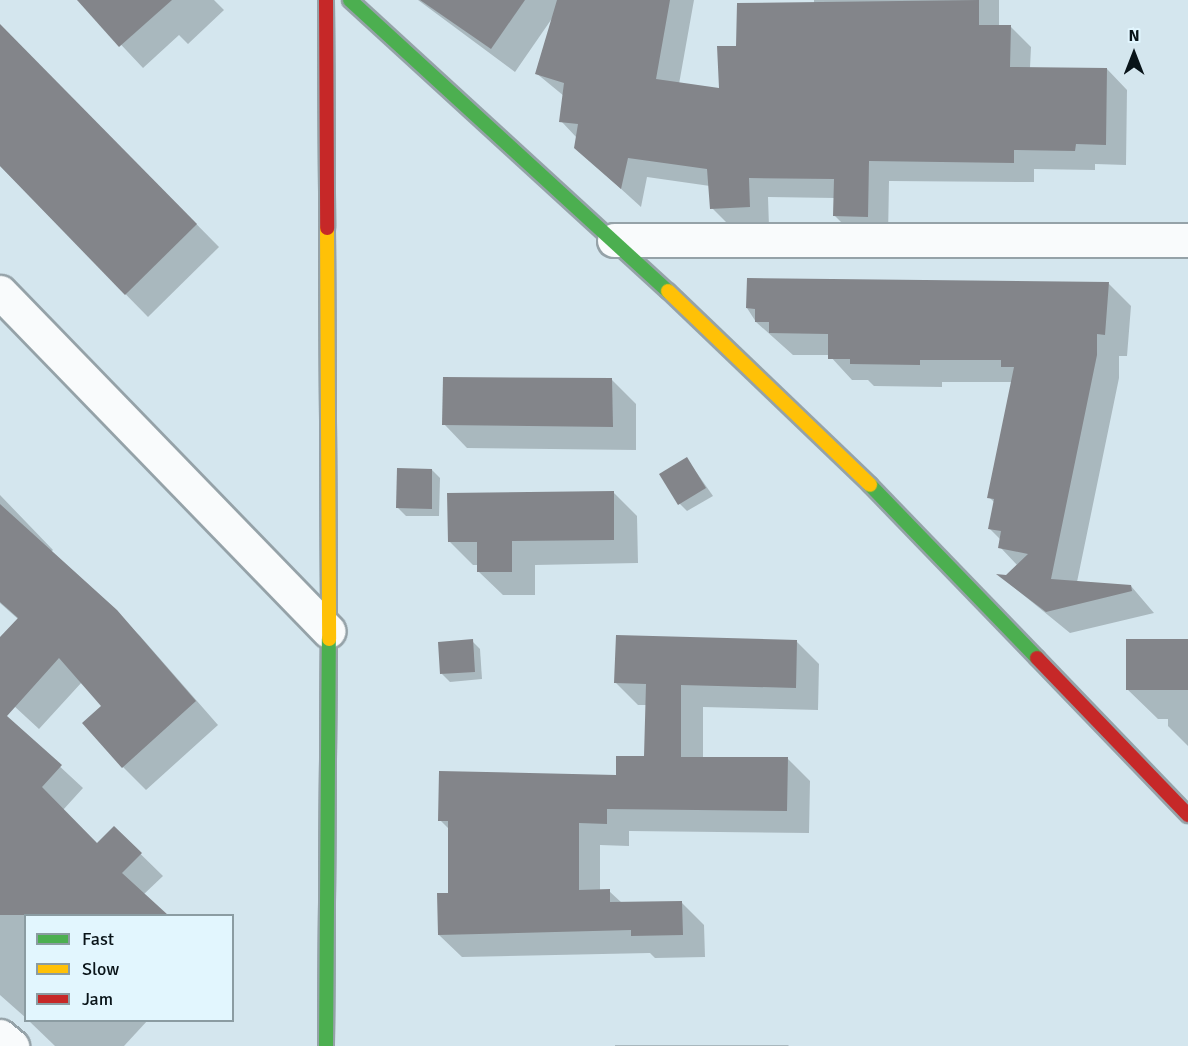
<!DOCTYPE html>
<html>
<head>
<meta charset="utf-8">
<style>
	body { margin:0 }
	#map { position:relative; width:1188px; height:1046px; overflow:hidden; background:#d4e6ee; font-family:Signika,sans-serif }
	div>[style] { position:absolute }
	[style*='--x'] { left:calc(var(--x)*1px); top:calc(var(--y)*1px); width:calc(var(--w)*1px); rotate:calc(var(--a)*1deg) }
	.shadow>* { inset:0; background:#0003 }
	.building>* { inset:0; background:#83858a }
	.roads { filter:drop-shadow(2px 0 #95a2a8) drop-shadow(-2px 0 #95a2a8) drop-shadow(0 2px #95a2a8) drop-shadow(0 -2px #95a2a8) }
	.street>* { height:33px; margin:-16.5px; padding:0 16.5px; transform-origin:16.5px; border-radius:16.5px; background:#f9fbfc }
	.fast>* { height:14px; margin:-7px; padding:0 7px; transform-origin:7px; border-radius:7px; background:#4caf50 }
	.slow>* { height:14px; margin:-7px; padding:0 7px; transform-origin:7px; border-radius:7px; background:#ffc107 }
	.jam>* { height:14px; margin:-7px; padding:0 7px; transform-origin:7px; border-radius:7px; background:#c62828 }
	span { translate:-50% -50%; white-space:nowrap; text-align:center; line-height:1.15; -webkit-text-stroke:6px #e2f6fe; paint-order:stroke }
	.legend { position:absolute; left:24px; top:914px; width:210px; height:108px; box-sizing:border-box; background:#e2f6fe; border:2px solid #8b9ca2; margin:0; padding:8px 10px; list-style:none; font-size:18px; color:#091419 }
	.legend li { display:flex; align-items:center; gap:12px; height:30px }
	.legend b { width:30px; border:2px solid #8b9ca2 }
	.north { position:absolute; left:1104px; top:24px; width:60px; height:60px; -webkit-text-stroke:4px #e2f6fe; paint-order:stroke; rotate:0deg; font-size:16px; font-weight:700; line-height:24px; text-align:center; color:#091419 }
	.north::after { content:''; display:block; margin:auto; width:21px; height:27px; background:#091419; clip-path:polygon(50% 0,100% 100%,50% 72%,0 100%) }
</style>
</head>
<body>
<div id="map">
	<div class="shadow">
		<i style="clip-path:polygon(79px 0,214px 0,224px 10px,188px 44px,179px 35px,143px 68px)"></i>
		<i style="clip-path:polygon(418px 0,694px 0,679px 84px,720px 90px,738px 48px,814px 5px,814px 0,999px 0,999px 27px,1011px 27px,1031px 47px,1030px 68px,1107px 69px,1127px 90px,1126px 165px,1095px 164px,1095px 170px,1034px 169px,1034px 182px,889px 181px,888px 237px,855px 236px,835px 216px,835px 198px,768px 197px,769px 227px,732px 228px,712px 208px,710px 186px,647px 177px,641px 207px,576px 148px,577px 138px,561px 121px,564px 96px,536px 73px,553px 17px,515px 72px)"></i>
		<i style="clip-path:polygon(0 25px,219px 247px,148px 317px,0 166px)"></i>
		<i style="clip-path:polygon(1109px 284px,1131px 306px,1127px 356px,1119px 356px,1119px 378px,1077px 582px,1131px 586px,1154px 613px,1070px 633px,1000px 576px,1007px 577px,1018px 566px,1000px 547px,1001px 540px,989px 528px,995px 503px,989px 497px,1013px 382px,942px 382px,942px 387px,874px 386px,868px 380px,852px 380px,829px 355px,793px 355px,756px 322px,747px 308px)"></i>
		<i style="clip-path:polygon(612px 380px,636px 404px,636px 450px,467px 448px,444px 424px)"></i>
		<i style="clip-path:polygon(687px 459px,713px 496px,687px 511px,680px 504px)"></i>
		<i style="clip-path:polygon(432px 470px,440px 478px,439px 516px,406px 516px,398px 508px)"></i>
		<i style="clip-path:polygon(613px 492px,637px 516px,638px 563px,535px 565px,535px 595px,503px 595px,479px 572px,479px 565px,473px 565px,449px 541px)"></i>
		<i style="clip-path:polygon(0 495px,53px 550px,51px 552px,140px 636px,218px 725px,146px 790px,123px 767px,103px 706px,82px 682px,39px 729px,0 693px,0 639px,18px 619px,0 603px)"></i>
		<i style="clip-path:polygon(472px 641px,480px 649px,482px 679px,450px 682px,442px 674px)"></i>
		<i style="clip-path:polygon(1188px 641px,1188px 746px,1168px 726px,1168px 719px,1158px 719px,1127px 689px)"></i>
		<i style="clip-path:polygon(797px 642px,819px 664px,818px 710px,703px 707px,703px 758px,787px 758px,810px 781px,809px 833px,629px 831px,629px 846px,600px 845px,600px 891px,609px 891px,622px 903px,681px 902px,704px 925px,705px 957px,655px 958px,650px 953px,462px 957px,439px 935px,449px 894px,449px 829px,440px 820px,618px 776px,645px 758px,647px 705px,638px 705px,615px 682px)"></i>
		<i style="clip-path:polygon(0 711px,83px 788px,63px 810px,97px 845px,114px 828px,163px 876px,143px 895px,166px 916px,26px 916px,26px 1018px,0 995px)"></i>
		<i style="clip-path:polygon(28px 1020px,148px 1020px,124px 1046px,55px 1046px)"></i>
		<i style="clip-path:polygon(788px 1045px,789px 1046px,615px 1046px,615px 1045px)"></i>
	</div>
	<div class="building">
		<i style="clip-path:polygon(77px 0,172px 0,119px 47px)"></i>
		<i style="clip-path:polygon(420px 0,525px 0,491px 49px)"></i>
		<i style="clip-path:polygon(557px 0,670px 0,656px 79px,719px 88px,717px 46px,736px 46px,737px 3px,979px 0,979px 25px,1011px 25px,1010px 67px,1107px 68px,1106px 145px,1076px 144px,1075px 151px,1014px 150px,1014px 163px,869px 161px,868px 217px,833px 216px,834px 179px,749px 178px,750px 207px,710px 209px,707px 169px,628px 158px,621px 189px,574px 148px,578px 124px,559px 122px,564px 83px,535px 74px)"></i>
		<i style="clip-path:polygon(0 24px,197px 224px,125px 295px,0 166px)"></i>
		<i style="clip-path:polygon(747px 278px,1109px 282px,1105px 335px,1097px 334px,1097px 355px,1051px 579px,1131px 585px,1132px 591px,1046px 612px,996px 574px,1006px 575px,1028px 554px,998px 548px,1001px 531px,988px 529px,994px 499px,987px 498px,1014px 367px,1001px 367px,1001px 360px,920px 360px,920px 365px,850px 364px,850px 359px,828px 359px,828px 334px,769px 333px,769px 322px,755px 322px,755px 309px,746px 308px)"></i>
		<i style="clip-path:polygon(443px 377px,612px 378px,613px 427px,442px 425px)"></i>
		<i style="clip-path:polygon(687px 457px,706px 488px,678px 505px,659px 474px)"></i>
		<i style="clip-path:polygon(397px 468px,432px 469px,432px 509px,396px 508px)"></i>
		<i style="clip-path:polygon(614px 491px,614px 540px,512px 541px,512px 572px,477px 572px,477px 542px,448px 542px,447px 493px)"></i>
		<i style="clip-path:polygon(0 504px,117px 610px,196px 701px,122px 768px,82px 723px,101px 706px,59px 658px,7px 716px,62px 765px,42px 787px,97px 843px,114px 826px,142px 853px,122px 873px,168px 915px,0 915px,0 637px,18px 618px,0 602px)"></i>
		<i style="clip-path:polygon(616px 635px,797px 640px,796px 688px,681px 685px,681px 757px,788px 757px,787px 811px,607px 809px,607px 824px,579px 823px,579px 890px,610px 889px,610px 902px,682px 901px,683px 935px,631px 936px,631px 930px,438px 935px,437px 893px,448px 893px,448px 821px,438px 821px,439px 771px,616px 775px,616px 756px,644px 756px,646px 684px,614px 683px)"></i>
		<i style="clip-path:polygon(473px 639px,475px 672px,440px 674px,438px 642px)"></i>
		<i style="clip-path:polygon(1126px 639px,1188px 639px,1188px 690px,1126px 690px)"></i>
	</div>
	<div class="roads">
		<div class="street">
			<i style="--x:614;--y:240;--w:574;--a:0"></i>
			<i style="--x:0;--y:292;--w:472;--a:45.9"></i>
			<i style="--x:0;--y:1036;--w:16;--a:40"></i>
		</div>
		<div class="fast">
			<i style="--x:350;--y:0;--w:431;--a:42.5"></i>
			<i style="--x:870;--y:485;--w:240;--a:46"></i>
			<i style="--x:326;--y:1046;--w:407;--a:-89.6"></i>
		</div>
		<div class="slow">
			<i style="--x:327;--y:228;--w:411;--a:89.7"></i>
			<i style="--x:668;--y:291;--w:280;--a:43.8"></i>
		</div>
		<div class="jam">
			<i style="--x:326;--y:0;--w:228;--a:89.7"></i>
			<i style="--x:1037;--y:658;--w:218;--a:46.1"></i>
		</div>
	</div>
	<ul class="legend">
	<li><b style="height:8px;background:#4caf50"></b>Fast</li>
	<li><b style="height:8px;background:#ffc107"></b>Slow</li>
	<li><b style="height:8px;background:#c62828"></b>Jam</li>
	</ul>
	<div class="north">N</div>
</div>
</body>
</html>
